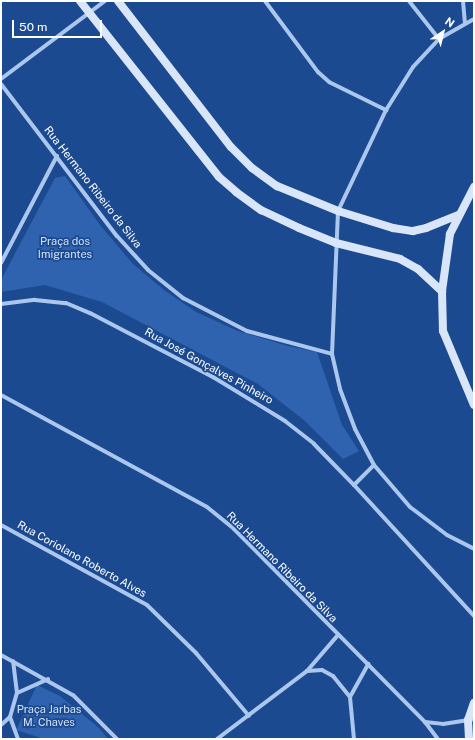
<!DOCTYPE html>
<html>
<head>
<meta charset="utf-8">
<style>
	body { margin:0 }
	#map { position:relative; width:475px; height:740px; overflow:hidden; background:#1c4a91; font-family:"Public Sans",sans-serif }
	div>[style] { position:absolute }
	[style*='--x'] { left:calc(var(--x)*1px); top:calc(var(--y)*1px); width:calc(var(--w)*1px); rotate:calc(var(--a)*1deg) }
	.green>* { inset:0; background:#2f63af }
	.street>* { height:4px; margin:-2px; padding:0 2px; transform-origin:2px; border-radius:2px; background:#acc7ee }
	.secondary>* { height:8px; margin:-4px; padding:0 4px; transform-origin:4px; border-radius:4px; background:#d9e6fa }
	span { translate:-50% -50%; white-space:nowrap; text-align:center; line-height:1.15; -webkit-text-stroke:3.5px #1c4a91; paint-order:stroke }
	.street-label { font-size:11px; color:#fff }
	.park-label { font-size:11px; color:#d2e2fa }
	.frame { position:absolute; inset:0; border:2px solid #fff; pointer-events:none }
	.north { position:absolute; left:423px; top:12px; width:40px; height:40px; -webkit-text-stroke:3px #1c4a91; paint-order:stroke; rotate:35deg; font-size:11px; font-weight:700; line-height:16px; text-align:center; color:#fff }
	.north::after { content:''; display:block; margin:auto; width:14px; height:18px; background:#fff; clip-path:polygon(50% 0,100% 100%,50% 72%,0 100%) }
	.scale { position:absolute; left:12px; top:20px; width:90px; height:18px; box-sizing:border-box; border:2px solid #fff; border-top:0; padding-left:5px; font-size:12px; line-height:14px; white-space:nowrap; color:#fff; -webkit-text-stroke:3px #1c4a91; paint-order:stroke }
</style>
</head>
<body>
<div id="map">
	<div class="green">
		<i style="clip-path:polygon(65px 176px,100px 225px,133px 264px,164px 290px,196px 312px,238px 331px,288px 346px,317px 352px,342px 425px,359px 451px,343px 459px,305px 421px,258px 384px,102px 302px,45px 285px,1px 292px,1px 280px,55px 178px)"></i>
		<i style="clip-path:polygon(37px 685px,60px 696px,99px 728px,108px 739px,44px 739px,16px 730px)"></i>
	</div>
	<div class="street">
		<i style="--x:265;--y:1;--w:89;--a:53.3"></i>
		<i style="--x:318;--y:72;--w:15;--a:42"></i>
		<i style="--x:329;--y:82;--w:64;--a:26.2"></i>
		<i style="--x:409;--y:1;--w:48;--a:51.7"></i>
		<i style="--x:463;--y:1;--w:21;--a:85"></i>
		<i style="--x:474;--y:19;--w:40;--a:150.3"></i>
		<i style="--x:439;--y:39;--w:38;--a:133"></i>
		<i style="--x:413;--y:67;--w:51;--a:122.1"></i>
		<i style="--x:386;--y:110;--w:112;--a:115.4"></i>
		<i style="--x:338;--y:211;--w:143;--a:92.4"></i>
		<i style="--x:332;--y:354;--w:36;--a:77"></i>
		<i style="--x:340;--y:389;--w:43;--a:69.4"></i>
		<i style="--x:355;--y:429;--w:41;--a:62.2"></i>
		<i style="--x:374;--y:465;--w:55;--a:49.4"></i>
		<i style="--x:410;--y:507;--w:46;--a:37.1"></i>
		<i style="--x:447;--y:535;--w:30;--a:27"></i>
		<i style="--x:1;--y:79;--w:130;--a:-36.9"></i>
		<i style="--x:1;--y:84;--w:191;--a:52.7"></i>
		<i style="--x:117;--y:236;--w:46;--a:47.6"></i>
		<i style="--x:148;--y:270;--w:45;--a:38.7"></i>
		<i style="--x:183;--y:298;--w:72;--a:27.3"></i>
		<i style="--x:247;--y:331;--w:88;--a:15.1"></i>
		<i style="--x:1;--y:263;--w:121;--a:-62.4"></i>
		<i style="--x:1;--y:304;--w:34;--a:-7"></i>
		<i style="--x:35;--y:300;--w:31;--a:6"></i>
		<i style="--x:66;--y:303;--w:26;--a:23"></i>
		<i style="--x:90;--y:313;--w:139;--a:27.5"></i>
		<i style="--x:213;--y:377;--w:84;--a:31.4"></i>
		<i style="--x:285;--y:421;--w:37;--a:38"></i>
		<i style="--x:314;--y:444;--w:57;--a:45.7"></i>
		<i style="--x:354;--y:485;--w:178;--a:47.5"></i>
		<i style="--x:1;--y:395;--w:234;--a:28.5"></i>
		<i style="--x:207;--y:507;--w:35;--a:39"></i>
		<i style="--x:234;--y:529;--w:272;--a:45.3"></i>
		<i style="--x:425;--y:722;--w:21;--a:53"></i>
		<i style="--x:354;--y:485;--w:28;--a:-45"></i>
		<i style="--x:1;--y:525;--w:166;--a:28.7"></i>
		<i style="--x:147;--y:605;--w:69;--a:44.4"></i>
		<i style="--x:196;--y:653;--w:82;--a:49.9"></i>
		<i style="--x:1;--y:655;--w:82;--a:29.1"></i>
		<i style="--x:73;--y:695;--w:62;--a:45"></i>
		<i style="--x:307;--y:671;--w:15;--a:-4"></i>
		<i style="--x:322;--y:670;--w:13;--a:29"></i>
		<i style="--x:333;--y:676;--w:27;--a:51"></i>
		<i style="--x:17;--y:693;--w:34;--a:-24"></i>
		<i style="--x:350;--y:697;--w:42;--a:84.6"></i>
		<i style="--x:350;--y:697;--w:38;--a:-61"></i>
		<i style="--x:10;--y:717;--w:23;--a:70"></i>
		<i style="--x:425;--y:722;--w:18;--a:6"></i>
		<i style="--x:443;--y:724;--w:31;--a:-9"></i>
		<i style="--x:1;--y:725;--w:12;--a:-42"></i>
		<i style="--x:10;--y:717;--w:25;--a:-74"></i>
		<i style="--x:17;--y:693;--w:32;--a:-97"></i>
		<i style="--x:217;--y:739;--w:113;--a:-37.1"></i>
		<i style="--x:307;--y:671;--w:48;--a:-49.3"></i>
	</div>
	<div class="secondary">
		<i style="--x:80;--y:1;--w:224;--a:51.7"></i>
		<i style="--x:219;--y:177;--w:23;--a:41"></i>
		<i style="--x:236;--y:192;--w:31;--a:36"></i>
		<i style="--x:261;--y:210;--w:42;--a:25.3"></i>
		<i style="--x:299;--y:228;--w:40;--a:22"></i>
		<i style="--x:336;--y:243;--w:66;--a:14"></i>
		<i style="--x:400;--y:259;--w:21;--a:29"></i>
		<i style="--x:418;--y:269;--w:33;--a:43"></i>
		<i style="--x:118;--y:1;--w:185;--a:52.3"></i>
		<i style="--x:231;--y:147;--w:30;--a:45"></i>
		<i style="--x:252;--y:168;--w:31;--a:36"></i>
		<i style="--x:277;--y:186;--w:66;--a:22.3"></i>
		<i style="--x:338;--y:211;--w:58;--a:17.2"></i>
		<i style="--x:393;--y:228;--w:20;--a:9"></i>
		<i style="--x:413;--y:231;--w:13;--a:-13"></i>
		<i style="--x:426;--y:228;--w:35;--a:-22"></i>
		<i style="--x:474;--y:187;--w:53;--a:117.1"></i>
		<i style="--x:450;--y:234;--w:58;--a:98"></i>
		<i style="--x:442;--y:291;--w:40;--a:88.6"></i>
		<i style="--x:443;--y:331;--w:80;--a:67.3"></i>
		<i style="--x:469;--y:739;--w:19;--a:-93"></i>
		<i style="--x:468;--y:720;--w:18;--a:-71"></i>
	</div>
	<div class="street-label">
		<span style="left:93px;top:187px;rotate:52deg">Rua Hermano Ribeiro da Silva</span>
		<span style="left:209px;top:366px;rotate:29deg">Rua José Gonçalves Pinheiro</span>
		<span style="left:82px;top:559px;rotate:29deg">Rua Coriolano Roberto Alves</span>
		<span style="left:282px;top:567px;rotate:45deg">Rua Hermano Ribeiro da Silva</span>
	</div>
	<div class="park-label">
		<span style="left:65px;top:248px">Praça dos<br>Imigrantes</span>
		<span style="left:49px;top:716px">Praça Jarbas<br>M. Chaves</span>
	</div>
	<div class="frame"></div>
	<div class="north">N</div>
	<div class="scale">50 m</div>
</div>
</body>
</html>
